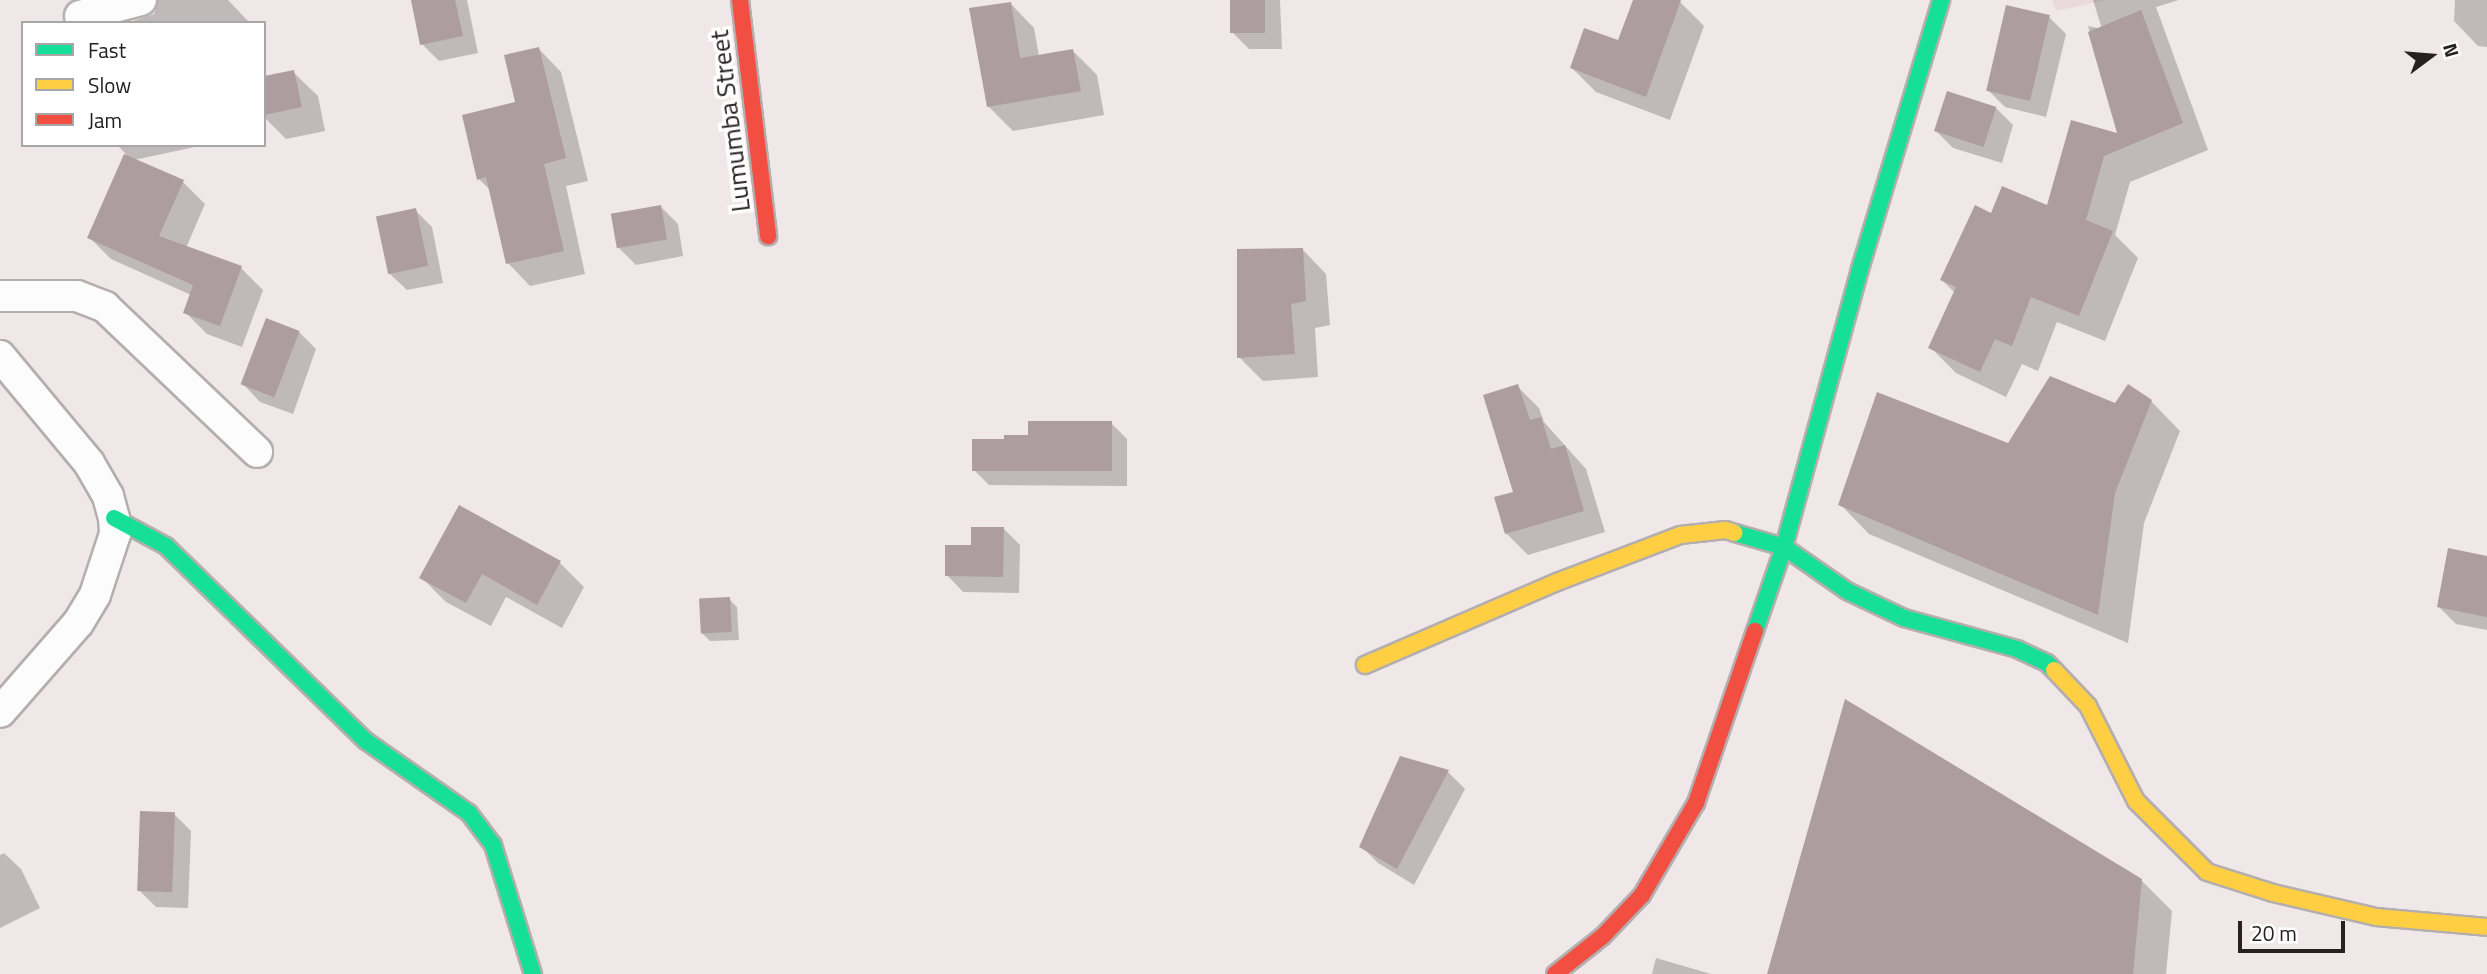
<!DOCTYPE html>
<html>
<head>
<meta charset="utf-8">
<style>
	body { margin:0 }
	#map { position:relative; width:2487px; height:974px; overflow:hidden; background:#f0e8e8; font-family:"Titillium Web",sans-serif }
	div>[style] { position:absolute }
	.built>* { inset:0; background:#ebdadb }
	.shadow>* { inset:0; background:#0003 }
	.building>* { inset:0; background:#ae9d9e; transform-origin:0 0 }
	.roads { filter:drop-shadow(2px 0 #b4aeae) drop-shadow(-2px 0 #b4aeae) drop-shadow(0 2px #b4aeae) drop-shadow(0 -2px #b4aeae) }
	.street>* { height:30px; margin:-15px; padding:0 15px; transform-origin:15px; border-radius:15px; background:#fdfcfc }
	.fast>* { height:16px; margin:-8px; padding:0 8px; transform-origin:8px; border-radius:8px; background:#16e098 }
	.slow>* { height:16px; margin:-8px; padding:0 8px; transform-origin:8px; border-radius:8px; background:#ffcf43 }
	.jam>* { height:16px; margin:-8px; padding:0 8px; transform-origin:8px; border-radius:8px; background:#f24e42 }
	span { translate:-50% -50%; white-space:nowrap; text-align:center; line-height:1.15; -webkit-text-stroke:7px #fff; paint-order:stroke }
	.street-label { font-size:26px; color:#262021 }
	.legend { position:absolute; left:21px; top:21px; width:245px; height:126px; box-sizing:border-box; background:#fff; border:2px solid #a8a6a6; margin:0; padding:9px 12px; list-style:none; font-size:21px; color:#262021 }
	.legend li { display:flex; align-items:center; gap:14px; height:35px }
	.legend b { width:35px; border:2px solid #a8a6a6 }
	.north { position:absolute; left:2396px; top:21px; width:70px; height:70px; -webkit-text-stroke:5px #fff; paint-order:stroke; rotate:74deg; font-size:19px; font-weight:700; line-height:28px; text-align:center; color:#262021 }
	.north::after { content:''; display:block; margin:auto; width:24px; height:32px; background:#262021; clip-path:polygon(50% 0,100% 100%,50% 72%,0 100%) }
	.scale { position:absolute; left:2238px; top:921px; width:107px; height:32px; box-sizing:border-box; border:4px solid #262021; border-top:0; padding-left:9px; font-size:21px; line-height:24px; white-space:nowrap; color:#262021; -webkit-text-stroke:5px #fff; paint-order:stroke }
</style>
</head>
<body>
<div id="map">
	<div class="built">
		<div style="clip-path:polygon(2052px 0,2107px 0,2056px 11px)"></div>
	</div>
	<div class="shadow">
		<div style="clip-path:polygon(132px 0,228px 0,250px 23px,127px 23px,154px 14px,156px 9px,144px 12px)"></div>
		<div style="clip-path:polygon(413px 0,467px 0,478px 53px,439px 61px,422px 44px)"></div>
		<div style="clip-path:polygon(1232px 0,1280px 0,1282px 49px,1249px 49px,1232px 32px)"></div>
		<div style="clip-path:polygon(1635px 0,1680px 2px,1704px 26px,1670px 120px,1596px 92px,1572px 68px,1619px 43px)"></div>
		<div style="clip-path:polygon(2093px 0,2179px 0,2156px 7px,2208px 150px,2130px 182px,2115px 235px,2138px 258px,2105px 341px,2057px 322px,2038px 371px,2022px 364px,2006px 397px,1956px 373px,1930px 347px,1955px 293px,1942px 280px,1992px 216px,2049px 207px,2119px 135px,2088px 26px,2102px 29px)"></div>
		<div style="clip-path:polygon(2455px 0,2487px 0,2487px 47px,2478px 46px,2454px 21px)"></div>
		<div style="clip-path:polygon(1010px 3px,1034px 28px,1039px 56px,1073px 51px,1097px 75px,1104px 115px,1013px 131px,988px 106px)"></div>
		<div style="clip-path:polygon(2049px 17px,2066px 34px,2046px 117px,2005px 107px,1988px 90px)"></div>
		<div style="clip-path:polygon(539px 49px,561px 72px,588px 181px,566px 186px,585px 274px,530px 286px,508px 263px,491px 191px,479px 179px,517px 103px)"></div>
		<div style="clip-path:polygon(293px 72px,318px 96px,325px 131px,286px 139px,264px 117px,264px 78px)"></div>
		<div style="clip-path:polygon(1948px 93px,1997px 109px,2013px 125px,2002px 163px,1953px 148px,1936px 131px)"></div>
		<div style="clip-path:polygon(117px 145px,204px 145px,134px 160px,183px 182px,205px 204px,186px 248px,241px 268px,263px 290px,242px 347px,207px 334px,185px 312px,191px 295px,111px 259px,89px 237px,126px 154px)"></div>
		<div style="clip-path:polygon(661px 207px,678px 224px,683px 256px,636px 265px,619px 248px)"></div>
		<div style="clip-path:polygon(415px 210px,432px 227px,443px 283px,407px 290px,390px 274px)"></div>
		<div style="clip-path:polygon(1302px 249px,1326px 274px,1330px 325px,1315px 328px,1318px 377px,1263px 381px,1239px 357px)"></div>
		<div style="clip-path:polygon(299px 332px,316px 349px,293px 414px,260px 402px,244px 385px)"></div>
		<div style="clip-path:polygon(1517px 386px,1539px 408px,1544px 422px,1586px 469px,1605px 532px,1528px 555px,1506px 533px,1515px 493px)"></div>
		<div style="clip-path:polygon(2151px 401px,2180px 431px,2144px 523px,2128px 643px,1869px 534px,1840px 504px,2116px 405px)"></div>
		<div style="clip-path:polygon(1111px 423px,1127px 439px,1127px 486px,989px 485px,974px 470px,1006px 441px)"></div>
		<div style="clip-path:polygon(1003px 528px,1020px 545px,1019px 593px,963px 592px,947px 575px,973px 546px)"></div>
		<div style="clip-path:polygon(2487px 557px,2487px 630px,2456px 624px,2439px 607px)"></div>
		<div style="clip-path:polygon(560px 563px,584px 587px,562px 628px,506px 597px,491px 626px,446px 602px,421px 577px)"></div>
		<div style="clip-path:polygon(729px 599px,737px 607px,739px 640px,710px 641px,702px 633px)"></div>
		<div style="clip-path:polygon(1401px 758px,1448px 772px,1465px 789px,1414px 885px,1378px 863px,1362px 847px)"></div>
		<div style="clip-path:polygon(174px 814px,191px 831px,188px 908px,156px 907px,139px 890px)"></div>
		<div style="clip-path:polygon(4px 853px,21px 869px,40px 908px,0 928px,0 855px)"></div>
		<div style="clip-path:polygon(2141px 880px,2172px 911px,2166px 974px,1769px 974px)"></div>
		<div style="clip-path:polygon(1656px 958px,1711px 974px,1652px 974px)"></div>
	</div>
	<div class="building">
		<div style="clip-path:polygon(411px 0,455px 0,463px 36px,420px 45px)"></div>
		<div style="left:1230px;top:0;width:35px;height:33px"></div>
		<div style="clip-path:polygon(1633px 0,1681px 0,1646px 97px,1570px 68px,1584px 28px,1618px 40px)"></div>
		<div style="clip-path:polygon(1011px 2px,1020px 58px,1073px 49px,1081px 91px,987px 107px,969px 8px)"></div>
		<div style="left:2006px;top:5px;width:45px;height:88px;rotate:13deg"></div>
		<div style="clip-path:polygon(2141px 10px,2183px 123px,2104px 156px,2086px 220px,2113px 231px,2079px 316px,2031px 297px,2012px 346px,1995px 339px,1980px 372px,1928px 348px,1956px 287px,1940px 280px,1975px 205px,1991px 213px,2002px 186px,2047px 205px,2071px 120px,2117px 133px,2088px 32px)"></div>
		<div style="clip-path:polygon(539px 47px,566px 158px,544px 164px,564px 251px,506px 264px,486px 177px,477px 180px,462px 115px,515px 102px,504px 55px)"></div>
		<div style="clip-path:polygon(294px 70px,302px 107px,264px 115px,264px 76px)"></div>
		<div style="left:1947px;top:91px;width:52px;height:42px;rotate:18deg"></div>
		<div style="clip-path:polygon(124px 154px,184px 180px,159px 236px,242px 266px,220px 326px,183px 313px,193px 285px,87px 238px)"></div>
		<div style="left:661px;top:205px;width:35px;height:51px;rotate:80deg"></div>
		<div style="left:416px;top:208px;width:59px;height:41px;rotate:78deg"></div>
		<div style="clip-path:polygon(1303px 248px,1306px 301px,1291px 304px,1295px 354px,1237px 358px,1237px 249px)"></div>
		<div style="left:266px;top:318px;width:36px;height:71px;rotate:21deg"></div>
		<div style="clip-path:polygon(2050px 376px,2115px 403px,2128px 384px,2152px 400px,2115px 493px,2098px 615px,1838px 505px,1877px 392px,2008px 443px)"></div>
		<div style="clip-path:polygon(1518px 384px,1530px 420px,1541px 417px,1551px 449px,1565px 445px,1584px 511px,1505px 534px,1494px 497px,1513px 492px,1483px 395px)"></div>
		<div style="clip-path:polygon(1028px 421px,1112px 421px,1112px 471px,972px 471px,972px 439px,1004px 439px,1004px 435px,1028px 435px)"></div>
		<div style="clip-path:polygon(459px 505px,561px 561px,537px 605px,482px 574px,466px 603px,419px 578px)"></div>
		<div style="clip-path:polygon(971px 527px,1004px 527px,1003px 577px,945px 576px,945px 545px,971px 545px)"></div>
		<div style="clip-path:polygon(2448px 548px,2487px 556px,2487px 617px,2437px 607px)"></div>
		<div style="left:730px;top:597px;width:35px;height:31px;rotate:87deg"></div>
		<div style="clip-path:polygon(1845px 699px,2142px 879px,2133px 974px,1767px 974px)"></div>
		<div style="clip-path:polygon(1400px 756px,1449px 770px,1397px 869px,1359px 847px)"></div>
		<div style="left:140px;top:811px;width:35px;height:80px;rotate:2deg"></div>
	</div>
	<div class="roads">
		<div class="street">
			<div style="left:80px;top:16px;width:63px;rotate:-14.7deg"></div>
			<div style="left:0;top:296px;width:77px"></div>
			<div style="left:77px;top:296px;width:30px;rotate:21deg"></div>
			<div style="left:105px;top:307px;width:210px;rotate:43.6deg"></div>
			<div style="left:0;top:356px;width:139px;rotate:50.2deg"></div>
			<div style="left:89px;top:463px;width:38px;rotate:60deg"></div>
			<div style="left:108px;top:496px;width:23px;rotate:75deg"></div>
			<div style="left:114px;top:518px;width:16px;rotate:86deg"></div>
			<div style="left:115px;top:534px;width:64px;rotate:108.2deg"></div>
			<div style="left:95px;top:595px;width:33px;rotate:121deg"></div>
			<div style="left:78px;top:623px;width:118px;rotate:131.2deg"></div>
		</div>
		<div class="fast">
			<div style="left:114px;top:518px;width:59px;rotate:28.3deg"></div>
			<div style="left:166px;top:546px;width:279px;rotate:44.3deg"></div>
			<div style="left:366px;top:741px;width:126px;rotate:35deg"></div>
			<div style="left:469px;top:813px;width:40px;rotate:53deg"></div>
			<div style="left:493px;top:845px;width:135px;rotate:72.8deg"></div>
			<div style="left:1735px;top:533px;width:51px;rotate:15.9deg"></div>
			<div style="left:1784px;top:547px;width:77px;rotate:34.9deg"></div>
			<div style="left:1847px;top:591px;width:63px;rotate:25.3deg"></div>
			<div style="left:1904px;top:618px;width:117px;rotate:15.3deg"></div>
			<div style="left:2017px;top:649px;width:33px;rotate:25deg"></div>
			<div style="left:2047px;top:663px;width:10px;rotate:45deg"></div>
			<div style="left:1755px;top:631px;width:89px;rotate:-71deg"></div>
			<div style="left:1784px;top:547px;width:288px;rotate:-74.7deg"></div>
			<div style="left:1860px;top:269px;width:281px;rotate:-73.2deg"></div>
		</div>
		<div class="slow">
			<div style="left:1365px;top:665px;width:209px;rotate:-23.4deg"></div>
			<div style="left:1557px;top:582px;width:132px;rotate:-20.9deg"></div>
			<div style="left:1680px;top:535px;width:46px;rotate:-6.2deg"></div>
			<div style="left:1726px;top:530px;width:9px;rotate:18deg"></div>
			<div style="left:2054px;top:670px;width:50px;rotate:46.6deg"></div>
			<div style="left:2088px;top:706px;width:106px;rotate:63.2deg"></div>
			<div style="left:2136px;top:801px;width:100px;rotate:45deg"></div>
			<div style="left:2207px;top:872px;width:69px;rotate:17.7deg"></div>
			<div style="left:2273px;top:893px;width:106px;rotate:13.1deg"></div>
			<div style="left:2376px;top:917px;width:111px;rotate:5.1deg"></div>
		</div>
		<div class="jam">
			<div style="left:740px;top:0;width:238px;rotate:83.2deg"></div>
			<div style="left:1555px;top:974px;width:61px;rotate:-38.4deg"></div>
			<div style="left:1603px;top:936px;width:57px;rotate:-46.4deg"></div>
			<div style="left:1642px;top:895px;width:107px;rotate:-59.6deg"></div>
			<div style="left:1696px;top:803px;width:182px;rotate:-71.1deg"></div>
		</div>
	</div>
	<div class="street-label">
		<span style="left:730px;top:121px;rotate:-97deg">Lumumba Street</span>
	</div>
	<ul class="legend">
	<li><b style="height:9px;background:#16e098"></b>Fast</li>
	<li><b style="height:9px;background:#ffcf43"></b>Slow</li>
	<li><b style="height:9px;background:#f24e42"></b>Jam</li>
	</ul>
	<div class="north">N</div>
	<div class="scale">20 m</div>
</div>
</body>
</html>
